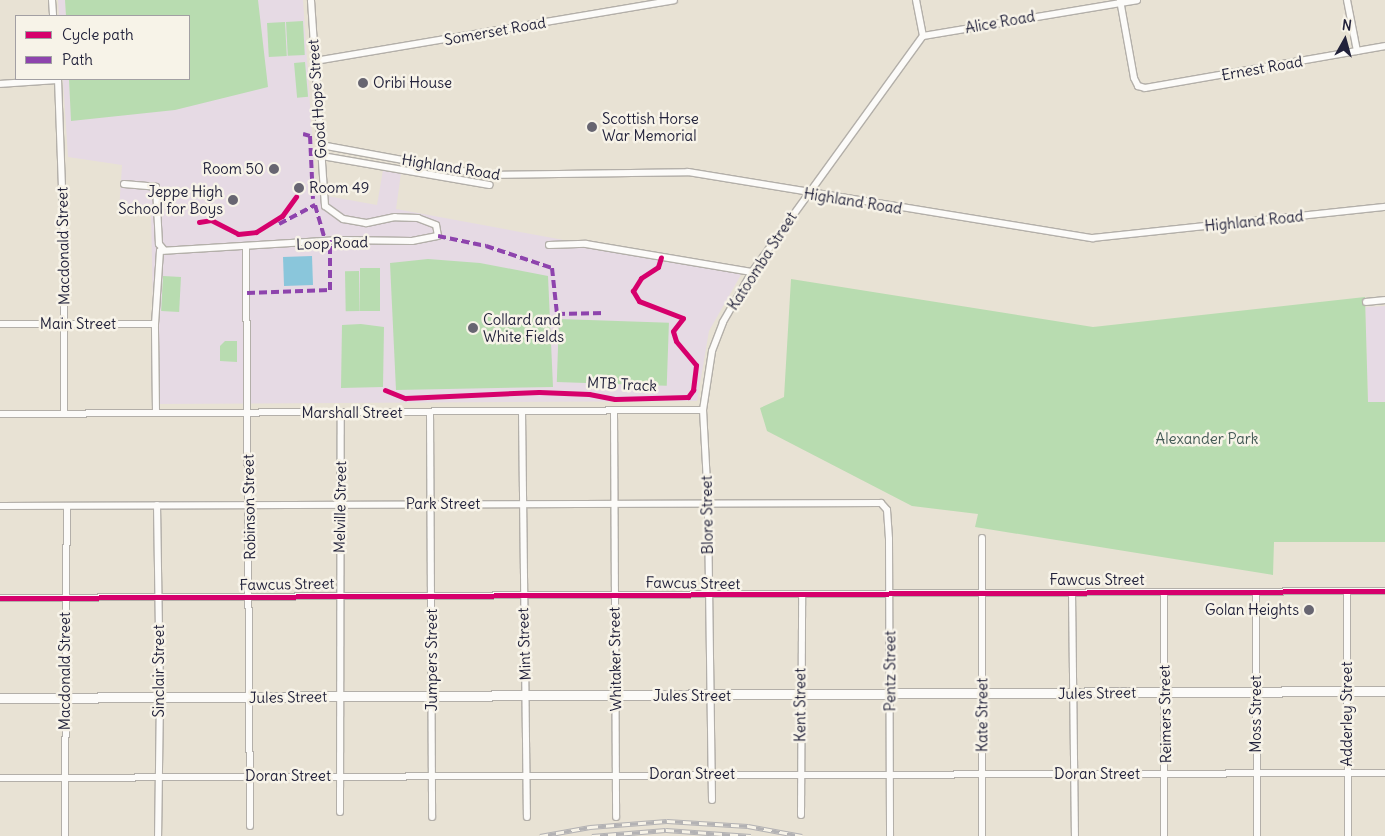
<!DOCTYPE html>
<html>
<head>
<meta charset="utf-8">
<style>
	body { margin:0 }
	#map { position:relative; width:1385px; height:836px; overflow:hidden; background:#e8e2d4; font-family:Delius,sans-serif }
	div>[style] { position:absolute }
	.built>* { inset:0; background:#e6dae4 }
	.green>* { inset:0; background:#b8dcb0; transform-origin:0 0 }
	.water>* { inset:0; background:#8ac6db; transform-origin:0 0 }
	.roads { filter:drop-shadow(1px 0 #b3afa9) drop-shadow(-1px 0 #b3afa9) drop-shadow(0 1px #b3afa9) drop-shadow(0 -1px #b3afa9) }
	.street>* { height:6px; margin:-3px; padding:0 3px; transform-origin:3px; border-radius:3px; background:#fcfbf9 }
	.secondary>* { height:9px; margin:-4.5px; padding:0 4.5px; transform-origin:4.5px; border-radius:4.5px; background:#fcfbf9 }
	.rail>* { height:4.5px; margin-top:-2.25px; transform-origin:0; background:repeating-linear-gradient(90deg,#f7f3e8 0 8px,#b3b2b4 0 16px); box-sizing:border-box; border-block:1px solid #b3b2b4 }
	.quiet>* { height:4px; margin-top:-2px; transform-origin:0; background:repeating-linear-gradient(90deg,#8e44ad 0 8px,transparent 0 12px) }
	.cycleway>* { height:5px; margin:-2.5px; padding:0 2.5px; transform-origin:2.5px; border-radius:2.5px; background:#d6006c }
	.dots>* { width:14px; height:14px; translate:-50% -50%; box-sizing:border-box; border:2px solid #f7f3e8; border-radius:50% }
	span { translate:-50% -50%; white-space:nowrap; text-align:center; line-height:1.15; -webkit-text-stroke:5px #f7f3e8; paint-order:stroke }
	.street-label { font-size:15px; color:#22223b }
	.poi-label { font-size:15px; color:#22223b }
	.left { translate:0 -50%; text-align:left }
	.right { translate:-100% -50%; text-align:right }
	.park-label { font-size:15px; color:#435955 }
	.legend { position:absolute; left:15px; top:15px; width:175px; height:65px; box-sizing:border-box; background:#f7f3e8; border:1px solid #a29fa3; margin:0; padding:6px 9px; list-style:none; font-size:15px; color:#22223b }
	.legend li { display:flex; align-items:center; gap:10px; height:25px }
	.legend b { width:25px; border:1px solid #a29fa3 }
	.north { position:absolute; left:1320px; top:15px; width:50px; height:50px; -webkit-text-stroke:4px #f7f3e8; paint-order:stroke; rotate:7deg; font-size:14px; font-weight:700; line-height:20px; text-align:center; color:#22223b }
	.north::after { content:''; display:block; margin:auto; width:18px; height:22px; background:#22223b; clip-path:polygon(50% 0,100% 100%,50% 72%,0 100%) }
</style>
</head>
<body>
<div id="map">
	<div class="built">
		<div style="clip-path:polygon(58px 0,303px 0,316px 194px,377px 205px,383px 170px,401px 173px,396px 209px,742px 273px,709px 331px,697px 401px,155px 404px,151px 211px,119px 211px,122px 165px,68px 157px,63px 79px,189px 79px,189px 16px,59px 16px)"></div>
		<div style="clip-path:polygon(1385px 306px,1385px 402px,1368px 402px,1365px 307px)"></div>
	</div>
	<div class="green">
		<div style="clip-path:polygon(65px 0,258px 0,268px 87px,175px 110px,71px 121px,69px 79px,189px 79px,189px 16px,66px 16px)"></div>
		<div style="left:303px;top:21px;width:34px;height:17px;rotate:87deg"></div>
		<div style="left:285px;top:22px;width:34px;height:18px;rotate:87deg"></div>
		<div style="left:305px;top:62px;width:35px;height:11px;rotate:85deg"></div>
		<div style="clip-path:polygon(428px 259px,480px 263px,548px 276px,553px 387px,396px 390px,390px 263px)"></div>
		<div style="left:380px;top:268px;width:43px;height:20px;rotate:90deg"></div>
		<div style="left:359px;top:271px;width:40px;height:14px;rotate:89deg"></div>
		<div style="left:163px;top:276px;width:18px;height:35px;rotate:3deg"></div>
		<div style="clip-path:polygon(791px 279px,1093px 327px,1365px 297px,1368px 402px,1385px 402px,1385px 542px,1274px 542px,1273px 575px,975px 527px,978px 514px,912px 506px,767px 431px,760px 408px,784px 397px)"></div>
		<div style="left:559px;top:319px;width:110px;height:63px;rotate:2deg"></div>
		<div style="clip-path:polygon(361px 324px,384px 327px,383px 387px,341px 388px,342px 325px)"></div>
		<div style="clip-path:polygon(225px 341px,237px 341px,237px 362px,220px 361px,220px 346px)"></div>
	</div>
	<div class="water">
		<div style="left:312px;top:256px;width:29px;height:29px;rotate:88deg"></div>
	</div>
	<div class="roads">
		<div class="street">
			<div style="left:52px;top:0;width:16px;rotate:86deg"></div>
			<div style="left:1120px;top:0;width:79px;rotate:79.8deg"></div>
			<div style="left:1134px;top:78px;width:9px;rotate:63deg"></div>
			<div style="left:1138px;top:86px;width:7px;rotate:16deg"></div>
			<div style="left:1145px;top:88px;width:244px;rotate:-9.9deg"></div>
			<div style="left:1347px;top:0;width:52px;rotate:78.9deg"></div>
			<div style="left:923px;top:36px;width:217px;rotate:-9.5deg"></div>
			<div style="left:315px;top:61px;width:364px;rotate:-9.6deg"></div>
			<div style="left:58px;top:79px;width:163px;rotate:87.9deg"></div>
			<div style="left:64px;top:242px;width:172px;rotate:90deg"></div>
			<div style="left:0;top:84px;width:58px;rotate:-3.9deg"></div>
			<div style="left:321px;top:145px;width:167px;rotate:10.4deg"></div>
			<div style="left:485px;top:175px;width:203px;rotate:-0.8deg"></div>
			<div style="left:688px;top:172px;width:410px;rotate:9.3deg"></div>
			<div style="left:1093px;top:238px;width:294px;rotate:-6.1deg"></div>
			<div style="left:322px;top:156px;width:170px;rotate:9.8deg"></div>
			<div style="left:124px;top:184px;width:32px;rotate:5deg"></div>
			<div style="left:156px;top:187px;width:57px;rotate:87deg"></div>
			<div style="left:159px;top:244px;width:8px;rotate:50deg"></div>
			<div style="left:549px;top:245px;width:37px;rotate:-2deg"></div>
			<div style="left:586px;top:244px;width:168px;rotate:9.6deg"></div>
			<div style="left:246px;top:247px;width:579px;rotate:89.6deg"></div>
			<div style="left:1366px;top:302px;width:19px;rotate:-6deg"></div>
			<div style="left:0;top:324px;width:155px"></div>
			<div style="left:156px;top:412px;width:88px;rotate:-90.7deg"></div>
			<div style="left:155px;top:324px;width:73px;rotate:-86.1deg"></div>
			<div style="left:160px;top:251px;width:180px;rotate:-3.5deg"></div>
			<div style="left:340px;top:240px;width:72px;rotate:0.8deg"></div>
			<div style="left:412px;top:241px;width:26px;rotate:-11deg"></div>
			<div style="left:438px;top:236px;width:11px;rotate:-100deg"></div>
			<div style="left:436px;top:225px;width:19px;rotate:-159deg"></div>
			<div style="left:418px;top:218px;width:23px;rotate:-178deg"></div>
			<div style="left:395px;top:217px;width:30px;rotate:168deg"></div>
			<div style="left:366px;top:223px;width:23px;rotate:-170deg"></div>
			<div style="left:343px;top:219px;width:22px;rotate:-144deg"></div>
			<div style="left:325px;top:206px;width:206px;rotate:-93.9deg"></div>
			<div style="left:430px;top:412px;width:405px;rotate:89.7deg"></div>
			<div style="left:522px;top:412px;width:405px;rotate:89.3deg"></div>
			<div style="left:614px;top:412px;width:405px;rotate:89.7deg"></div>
			<div style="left:0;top:414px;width:703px;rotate:-0.33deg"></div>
			<div style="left:157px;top:505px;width:192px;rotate:89.1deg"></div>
			<div style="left:160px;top:697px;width:139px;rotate:90.8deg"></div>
			<div style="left:0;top:506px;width:881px;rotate:-0.2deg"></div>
			<div style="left:881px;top:503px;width:9px;rotate:49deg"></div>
			<div style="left:887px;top:510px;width:29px;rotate:86deg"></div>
			<div style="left:889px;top:539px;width:297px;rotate:89.8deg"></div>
			<div style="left:982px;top:538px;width:298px;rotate:90deg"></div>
			<div style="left:1256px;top:592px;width:244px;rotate:89.8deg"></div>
			<div style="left:1347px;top:592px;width:244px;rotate:89.8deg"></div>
			<div style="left:1072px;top:593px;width:243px;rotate:89.3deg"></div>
			<div style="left:1164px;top:593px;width:243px;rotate:90deg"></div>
			<div style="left:0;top:598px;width:1385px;rotate:-0.29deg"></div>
			<div style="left:0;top:778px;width:1385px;rotate:-0.21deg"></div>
			<div style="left:712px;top:800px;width:298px;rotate:-90.8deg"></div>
			<div style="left:708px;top:502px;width:92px;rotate:-93.1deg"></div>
			<div style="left:703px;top:410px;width:60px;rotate:-81.3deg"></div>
			<div style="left:712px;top:351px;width:31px;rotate:-69deg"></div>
			<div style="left:723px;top:322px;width:58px;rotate:-59.9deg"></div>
			<div style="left:752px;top:272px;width:291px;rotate:-54.1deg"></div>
			<div style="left:923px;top:36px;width:37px;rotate:-101deg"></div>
			<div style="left:340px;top:812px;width:399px;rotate:-89.9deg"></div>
			<div style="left:801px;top:815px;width:219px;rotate:-89.7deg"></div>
			<div style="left:65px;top:836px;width:330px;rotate:-89.7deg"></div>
		</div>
		<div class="secondary">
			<div style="left:0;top:698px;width:1385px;rotate:-0.29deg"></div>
		</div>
	</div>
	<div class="rail">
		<div style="left:540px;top:836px;width:51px;rotate:-10.2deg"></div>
		<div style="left:590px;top:827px;width:77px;rotate:-4.5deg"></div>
		<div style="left:667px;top:821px;width:81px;rotate:3.5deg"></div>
		<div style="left:748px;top:826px;width:55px;rotate:10.5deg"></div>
		<div style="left:592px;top:836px;width:74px;rotate:-4.6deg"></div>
		<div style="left:666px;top:830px;width:85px;rotate:4deg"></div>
	</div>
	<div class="quiet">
		<div style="left:303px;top:134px;width:7px;rotate:16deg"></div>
		<div style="left:310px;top:136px;width:63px;rotate:87.3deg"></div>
		<div style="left:279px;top:224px;width:41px;rotate:-27.8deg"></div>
		<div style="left:315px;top:205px;width:36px;rotate:74deg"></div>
		<div style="left:438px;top:236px;width:49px;rotate:11.8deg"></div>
		<div style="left:486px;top:246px;width:70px;rotate:18.4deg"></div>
		<div style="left:552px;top:268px;width:46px;rotate:83.8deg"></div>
		<div style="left:557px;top:314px;width:48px;rotate:-1.2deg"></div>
		<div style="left:247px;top:293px;width:83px;rotate:-2.1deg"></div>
		<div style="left:330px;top:290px;width:50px;rotate:-90deg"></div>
	</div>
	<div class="cycleway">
		<div style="left:199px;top:222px;width:12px;rotate:-9deg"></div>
		<div style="left:211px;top:220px;width:30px;rotate:27deg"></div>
		<div style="left:238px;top:234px;width:18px;rotate:-6deg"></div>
		<div style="left:256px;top:232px;width:31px;rotate:-32deg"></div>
		<div style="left:282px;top:216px;width:24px;rotate:-54deg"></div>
		<div style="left:385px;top:390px;width:22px;rotate:22deg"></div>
		<div style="left:405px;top:398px;width:134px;rotate:-2.6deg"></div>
		<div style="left:539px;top:392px;width:50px;rotate:2.3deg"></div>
		<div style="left:589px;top:394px;width:26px;rotate:11deg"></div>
		<div style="left:615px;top:399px;width:73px;rotate:-1.6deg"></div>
		<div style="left:688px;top:397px;width:9px;rotate:-54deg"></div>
		<div style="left:693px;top:390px;width:25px;rotate:-83deg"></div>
		<div style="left:696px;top:365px;width:31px;rotate:-130deg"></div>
		<div style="left:676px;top:341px;width:10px;rotate:-107deg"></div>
		<div style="left:673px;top:331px;width:16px;rotate:-52deg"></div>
		<div style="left:683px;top:318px;width:47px;rotate:-158.9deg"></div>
		<div style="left:639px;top:301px;width:12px;rotate:-121deg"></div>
		<div style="left:633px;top:291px;width:15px;rotate:-58deg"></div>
		<div style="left:641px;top:278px;width:20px;rotate:-33deg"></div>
		<div style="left:658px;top:267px;width:10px;rotate:-73deg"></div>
		<div style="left:0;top:598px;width:1385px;rotate:-0.29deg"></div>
	</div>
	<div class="dots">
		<div style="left:363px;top:83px;background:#676571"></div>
		<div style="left:592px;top:127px;background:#676571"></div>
		<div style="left:274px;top:169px;background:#676571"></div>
		<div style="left:299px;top:188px;background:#676571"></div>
		<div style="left:233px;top:200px;background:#676571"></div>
		<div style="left:473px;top:328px;background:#676571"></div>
		<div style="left:1309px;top:610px;background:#676571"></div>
	</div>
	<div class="street-label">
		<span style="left:1000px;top:22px;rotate:-10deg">Alice Road</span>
		<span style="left:495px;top:31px;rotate:-10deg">Somerset Road</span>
		<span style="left:1262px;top:68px;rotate:-10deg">Ernest Road</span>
		<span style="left:317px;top:99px;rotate:-94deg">Good Hope Street</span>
		<span style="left:451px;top:167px;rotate:9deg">Highland Road</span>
		<span style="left:853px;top:201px;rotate:9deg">Highland Road</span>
		<span style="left:1254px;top:221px;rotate:-6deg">Highland Road</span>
		<span style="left:332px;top:243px;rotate:-2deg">Loop Road</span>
		<span style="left:63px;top:246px;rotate:-91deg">Macdonald Street</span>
		<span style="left:762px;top:261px;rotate:-57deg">Katoomba Street</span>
		<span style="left:78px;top:324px">Main Street</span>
		<span style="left:622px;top:384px;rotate:3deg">MTB Track</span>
		<span style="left:352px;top:413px">Marshall Street</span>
		<span style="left:443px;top:504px">Park Street</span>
		<span style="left:249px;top:507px;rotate:-91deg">Robinson Street</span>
		<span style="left:340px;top:507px;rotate:-89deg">Melville Street</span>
		<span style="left:707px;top:515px;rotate:-91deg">Blore Street</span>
		<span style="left:1097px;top:580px">Fawcus Street</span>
		<span style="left:693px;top:583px;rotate:1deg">Fawcus Street</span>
		<span style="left:287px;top:584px;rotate:-1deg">Fawcus Street</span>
		<span style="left:524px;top:644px;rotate:-92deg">Mint Street</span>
		<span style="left:615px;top:659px;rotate:-91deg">Whitaker Street</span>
		<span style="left:432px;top:660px;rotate:-90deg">Jumpers Street</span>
		<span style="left:65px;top:671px;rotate:-90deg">Macdonald Street</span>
		<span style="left:159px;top:671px;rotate:-90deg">Sinclair Street</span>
		<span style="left:890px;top:671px;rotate:-90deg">Pentz Street</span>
		<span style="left:1097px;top:693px;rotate:-1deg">Jules Street</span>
		<span style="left:692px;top:696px">Jules Street</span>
		<span style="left:288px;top:697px;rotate:-1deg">Jules Street</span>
		<span style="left:800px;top:705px;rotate:-90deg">Kent Street</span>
		<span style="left:1165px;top:714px;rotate:-91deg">Reimers Street</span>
		<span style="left:1256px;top:714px;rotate:-90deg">Moss Street</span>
		<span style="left:1347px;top:714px;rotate:-90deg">Adderley Street</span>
		<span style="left:982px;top:715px;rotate:-90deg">Kate Street</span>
		<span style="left:692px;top:774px">Doran Street</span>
		<span style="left:1097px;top:774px">Doran Street</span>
		<span style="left:288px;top:776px">Doran Street</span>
	</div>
	<div class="poi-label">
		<span class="left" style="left:373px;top:83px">Oribi House</span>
		<span class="left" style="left:602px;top:127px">Scottish Horse<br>War Memorial</span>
		<span class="right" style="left:264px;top:169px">Room 50</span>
		<span class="left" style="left:309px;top:188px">Room 49</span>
		<span class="right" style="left:223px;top:200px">Jeppe High<br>School for Boys</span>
		<span class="left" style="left:483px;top:328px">Collard and<br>White Fields</span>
		<span class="right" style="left:1299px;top:610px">Golan Heights</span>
	</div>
	<div class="park-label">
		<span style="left:1207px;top:439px">Alexander Park</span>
	</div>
	<ul class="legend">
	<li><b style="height:6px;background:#d6006c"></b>Cycle path</li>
	<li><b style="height:6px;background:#8e44ad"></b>Path</li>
	</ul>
	<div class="north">N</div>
</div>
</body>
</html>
